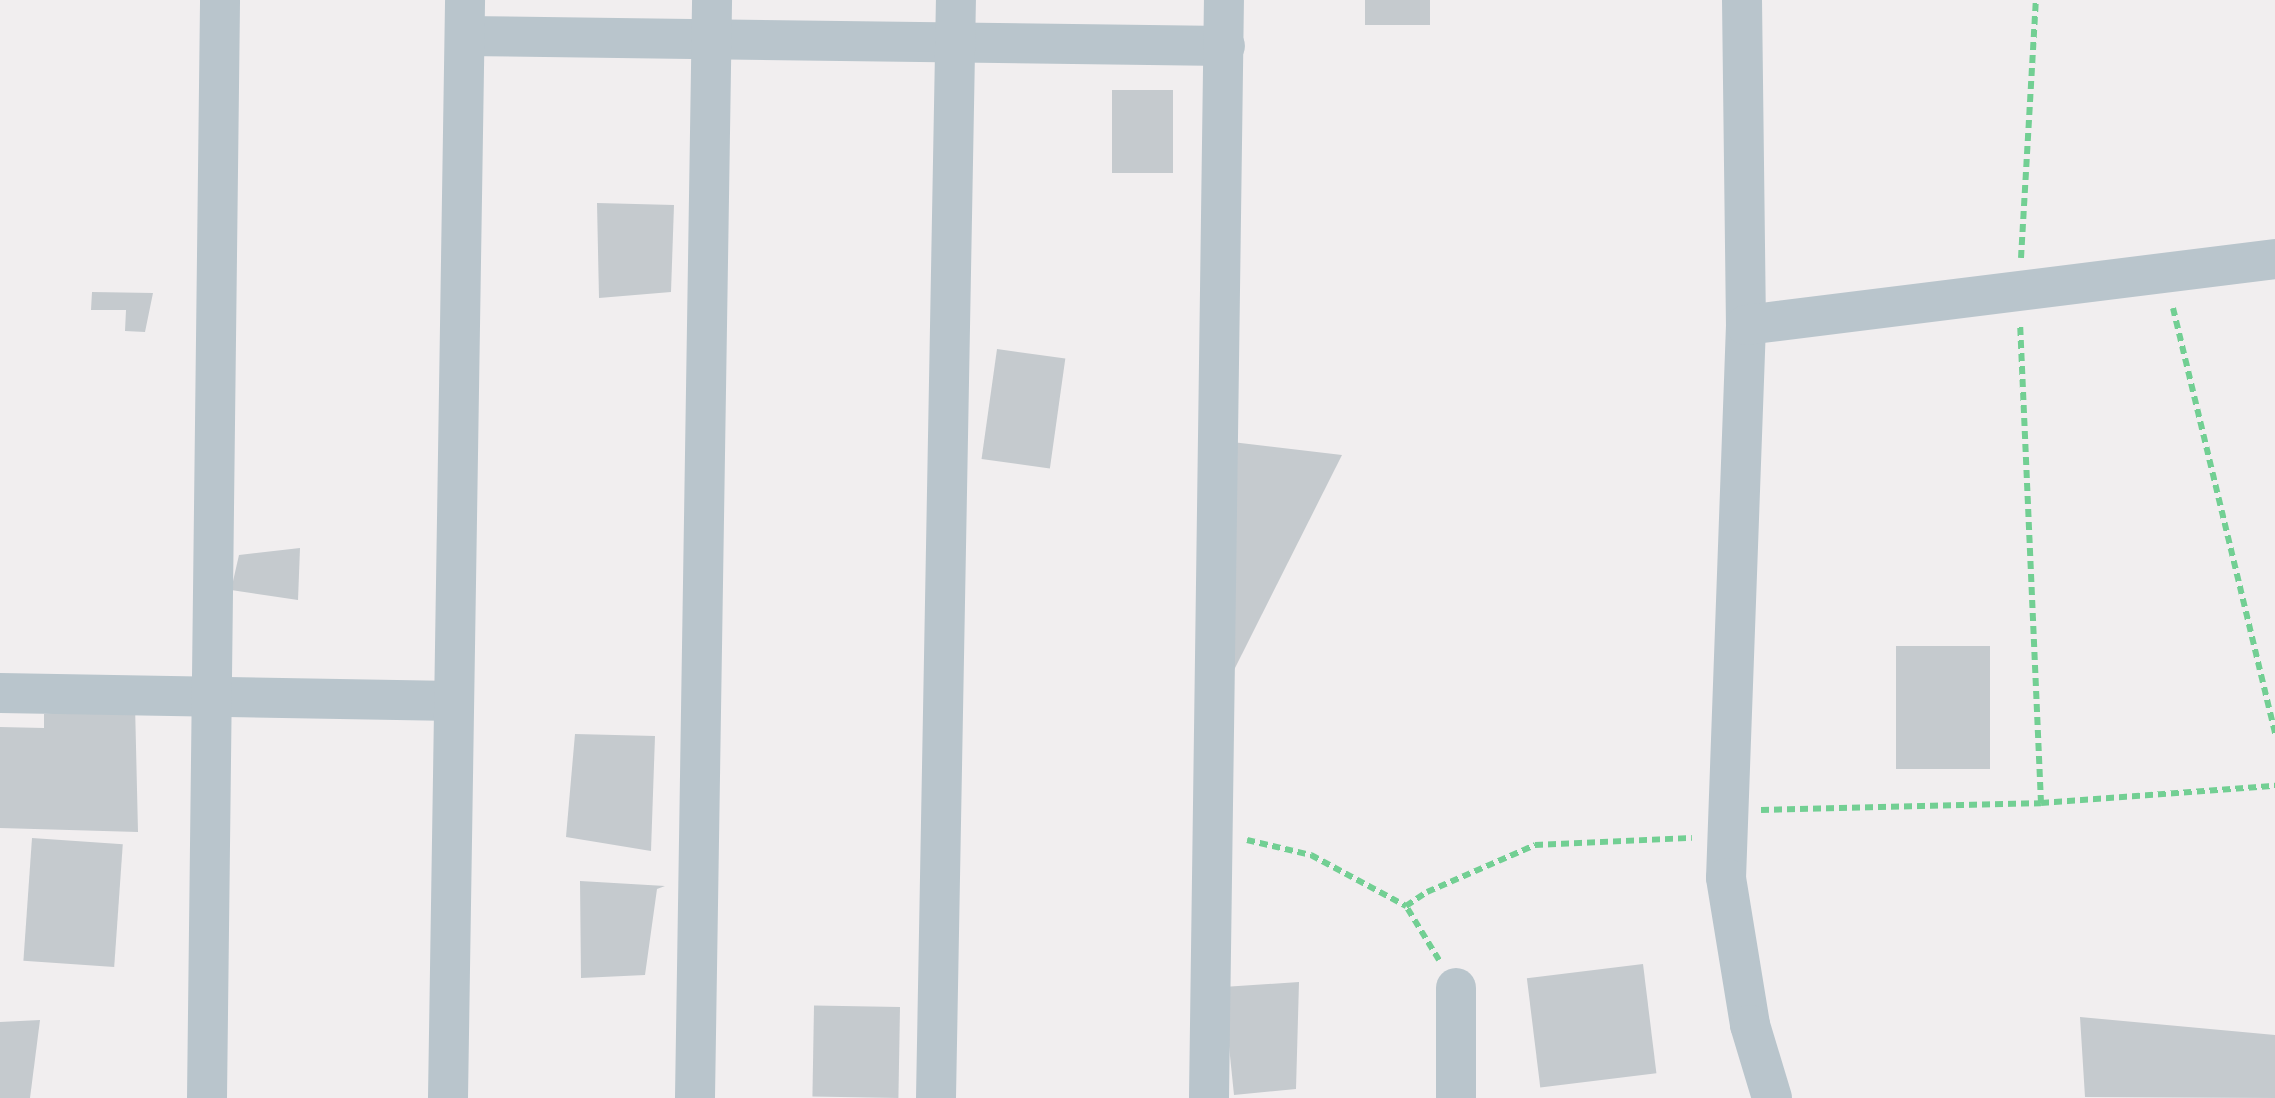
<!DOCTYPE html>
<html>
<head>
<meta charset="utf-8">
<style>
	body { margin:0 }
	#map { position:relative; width:2275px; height:1098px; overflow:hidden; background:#f1eeef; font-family:"Varela Round",sans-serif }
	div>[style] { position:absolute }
	.building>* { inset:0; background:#c5cace; transform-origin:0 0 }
	.path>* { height:6px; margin-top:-3px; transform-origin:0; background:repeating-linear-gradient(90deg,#72cf93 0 8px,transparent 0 13px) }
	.minor>* { height:40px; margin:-20px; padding:0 20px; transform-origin:20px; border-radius:20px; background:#b9c5cc }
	span { translate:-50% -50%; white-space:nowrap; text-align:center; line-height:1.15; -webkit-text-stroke:8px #fff; paint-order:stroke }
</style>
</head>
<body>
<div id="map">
	<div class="building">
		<div style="left:1365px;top:0;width:65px;height:25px"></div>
		<div style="left:1112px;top:90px;width:61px;height:83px"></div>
		<div style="clip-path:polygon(597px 203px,674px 205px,671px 292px,599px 298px)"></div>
		<div style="clip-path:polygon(92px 292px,153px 293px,145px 332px,125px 331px,126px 310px,91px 310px)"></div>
		<div style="left:997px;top:349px;width:69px;height:111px;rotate:8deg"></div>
		<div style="clip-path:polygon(1232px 442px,1342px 455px,1232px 674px)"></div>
		<div style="clip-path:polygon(300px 548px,298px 600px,231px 590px,239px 555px)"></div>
		<div style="left:1990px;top:646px;width:123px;height:94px;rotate:90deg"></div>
		<div style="clip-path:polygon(135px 704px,138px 832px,0 828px,0 727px,44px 728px,44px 714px)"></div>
		<div style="clip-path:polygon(575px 734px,655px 736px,651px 851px,566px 837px)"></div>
		<div style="left:32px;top:838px;width:91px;height:123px;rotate:4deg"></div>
		<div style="clip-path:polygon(580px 881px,665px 886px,657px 889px,645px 975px,581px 978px)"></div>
		<div style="left:1643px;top:964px;width:110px;height:117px;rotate:83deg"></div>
		<div style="clip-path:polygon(1299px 982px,1296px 1089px,1234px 1095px,1223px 987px)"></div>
		<div style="left:900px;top:1007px;width:91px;height:86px;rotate:91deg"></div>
		<div style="clip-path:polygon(2080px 1017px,2275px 1035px,2275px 1098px,2085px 1097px)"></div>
		<div style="clip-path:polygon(40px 1020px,30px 1098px,0 1098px,0 1022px)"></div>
	</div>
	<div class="path">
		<div style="left:2021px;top:258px;width:258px;rotate:-86.7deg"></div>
		<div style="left:2173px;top:308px;width:438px;rotate:76.5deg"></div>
		<div style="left:2041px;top:803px;width:235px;rotate:-4.2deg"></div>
		<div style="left:1761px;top:810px;width:280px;rotate:-1.4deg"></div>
		<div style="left:2041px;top:803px;width:477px;rotate:-92.5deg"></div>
		<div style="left:1247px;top:840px;width:66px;rotate:13.2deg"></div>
		<div style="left:1311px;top:855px;width:108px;rotate:28.2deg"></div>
		<div style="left:1439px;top:960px;width:63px;rotate:-121.4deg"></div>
		<div style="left:1406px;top:906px;width:25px;rotate:-34deg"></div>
		<div style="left:1427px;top:892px;width:118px;rotate:-23.5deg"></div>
		<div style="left:1535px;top:845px;width:157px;rotate:-2.6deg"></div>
	</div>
	<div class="minor">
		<div style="left:1742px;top:0;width:325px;rotate:89.3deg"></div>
		<div style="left:1746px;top:325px;width:553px;rotate:92.07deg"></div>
		<div style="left:1726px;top:878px;width:149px;rotate:80.7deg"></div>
		<div style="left:1750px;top:1025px;width:76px;rotate:73.2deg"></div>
		<div style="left:465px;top:36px;width:760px;rotate:0.75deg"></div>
		<div style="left:1746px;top:325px;width:533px;rotate:-7.11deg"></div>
		<div style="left:0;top:693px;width:454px;rotate:1deg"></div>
		<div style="left:1456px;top:988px;width:110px;rotate:90deg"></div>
		<div style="left:207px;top:1098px;width:1098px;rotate:-89.32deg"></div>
		<div style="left:448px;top:1098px;width:1098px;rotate:-89.11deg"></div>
		<div style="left:695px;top:1098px;width:1098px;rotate:-89.11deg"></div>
		<div style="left:936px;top:1098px;width:1098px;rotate:-88.96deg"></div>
		<div style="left:1209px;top:1098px;width:1098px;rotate:-89.22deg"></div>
	</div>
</div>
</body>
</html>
